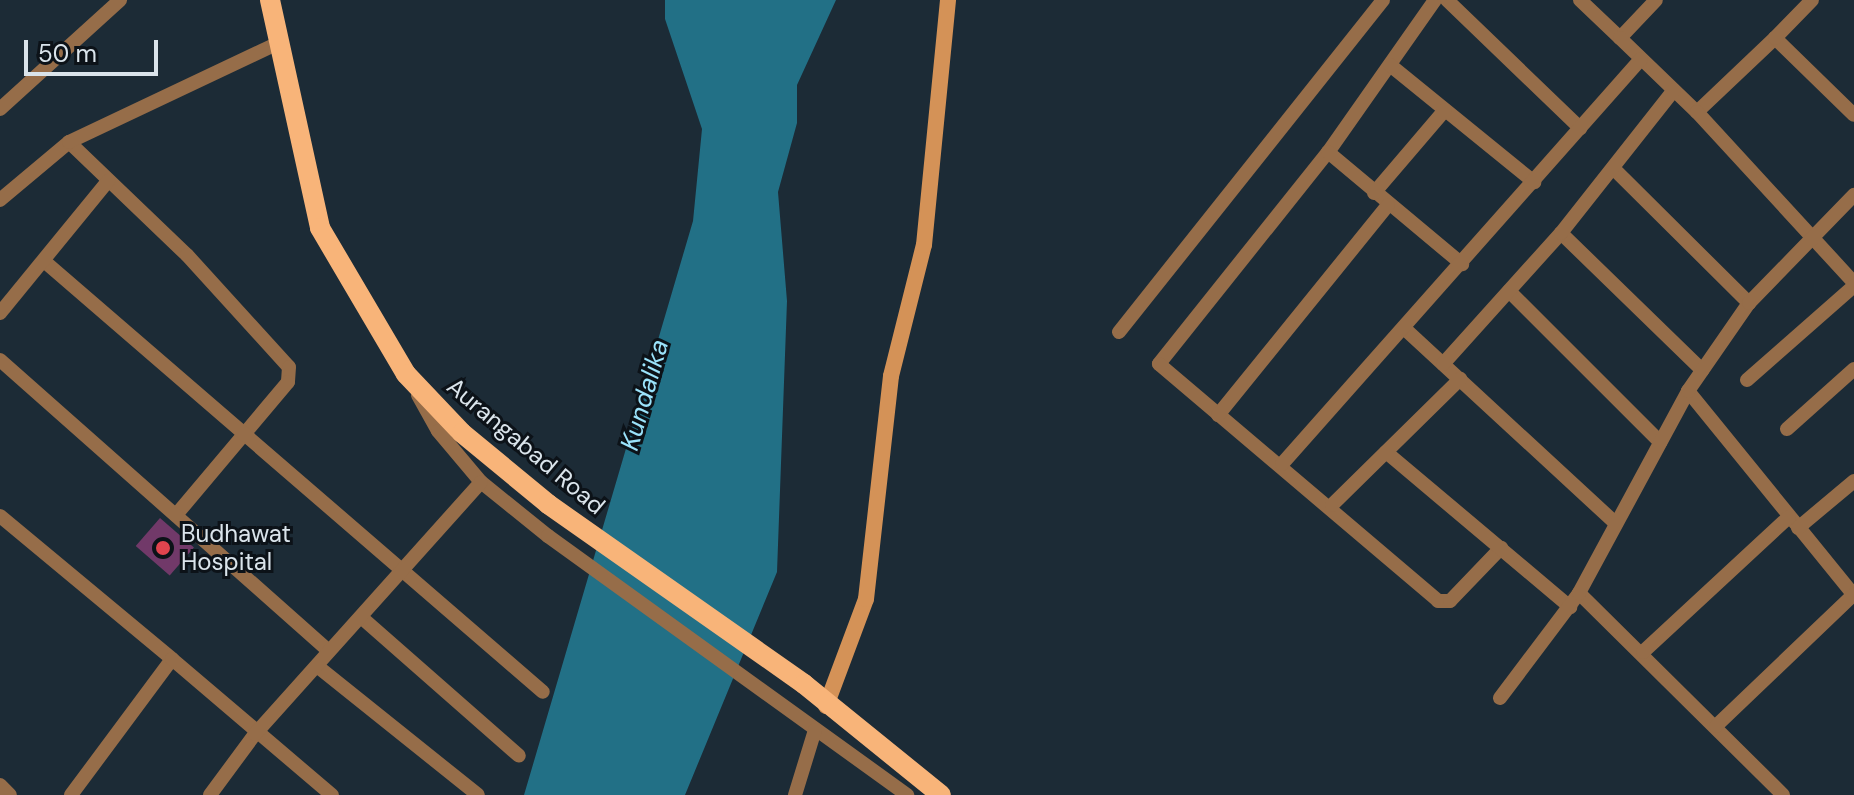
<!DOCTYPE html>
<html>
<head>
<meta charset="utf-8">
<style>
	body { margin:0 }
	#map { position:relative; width:1854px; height:795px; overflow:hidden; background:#1c2b36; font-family:"DM Sans",sans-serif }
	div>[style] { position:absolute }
	.water>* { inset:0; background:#227086 }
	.building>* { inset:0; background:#713969; transform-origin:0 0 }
	.street>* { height:14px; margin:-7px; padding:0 7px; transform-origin:7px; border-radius:7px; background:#966d49 }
	.secondary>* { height:16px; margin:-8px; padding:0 8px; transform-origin:8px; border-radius:8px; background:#d49257 }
	.primary>* { height:20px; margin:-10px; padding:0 10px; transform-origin:10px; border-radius:10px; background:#f8b479 }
	.dots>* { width:22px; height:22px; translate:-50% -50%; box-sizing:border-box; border:4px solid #0c1218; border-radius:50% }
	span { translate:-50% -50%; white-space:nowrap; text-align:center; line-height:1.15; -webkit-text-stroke:6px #0c1218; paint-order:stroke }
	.street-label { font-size:24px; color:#dae4eb }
	.poi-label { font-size:24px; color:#dae4eb }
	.left { translate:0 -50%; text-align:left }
	.water-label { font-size:26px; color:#9be3fb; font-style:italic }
	.scale { position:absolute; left:24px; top:40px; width:134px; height:36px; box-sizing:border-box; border:4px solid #dae4eb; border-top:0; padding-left:10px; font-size:24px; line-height:28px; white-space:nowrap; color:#dae4eb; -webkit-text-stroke:6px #0c1218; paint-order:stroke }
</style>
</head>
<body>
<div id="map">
	<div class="water">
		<div style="clip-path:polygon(665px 0,836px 0,797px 85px,797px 123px,778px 192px,787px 301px,777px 572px,685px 795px,524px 795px,693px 221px,702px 129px,665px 19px)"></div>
	</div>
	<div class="building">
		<div style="left:160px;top:518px;width:45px;height:37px;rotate:41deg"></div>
	</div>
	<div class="street">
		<div style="left:1435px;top:0;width:186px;rotate:125.1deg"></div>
		<div style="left:1328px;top:152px;width:271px;rotate:128.6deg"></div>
		<div style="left:1159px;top:364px;width:366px;rotate:40.3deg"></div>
		<div style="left:1438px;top:601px;width:12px"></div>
		<div style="left:1450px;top:601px;width:74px;rotate:-46.1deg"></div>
		<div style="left:1447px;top:0;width:185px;rotate:43.9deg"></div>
		<div style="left:1580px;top:0;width:55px;rotate:43.5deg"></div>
		<div style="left:1620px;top:38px;width:52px;rotate:-46.5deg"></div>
		<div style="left:1620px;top:38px;width:107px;rotate:43.9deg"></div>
		<div style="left:1697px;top:112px;width:108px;rotate:-43.5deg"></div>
		<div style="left:1775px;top:38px;width:110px;rotate:44.3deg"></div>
		<div style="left:1775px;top:38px;width:53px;rotate:-45.8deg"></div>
		<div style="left:1390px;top:65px;width:186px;rotate:39.1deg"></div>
		<div style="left:0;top:109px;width:162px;rotate:-42.2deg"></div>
		<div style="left:1697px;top:112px;width:232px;rotate:47.4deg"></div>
		<div style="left:69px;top:142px;width:163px;rotate:43.8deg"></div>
		<div style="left:187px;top:255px;width:151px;rotate:47.7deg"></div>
		<div style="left:289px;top:367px;width:15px;rotate:94deg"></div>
		<div style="left:288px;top:382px;width:174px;rotate:130.1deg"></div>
		<div style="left:1328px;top:152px;width:175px;rotate:39.9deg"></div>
		<div style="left:1613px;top:168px;width:192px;rotate:44.8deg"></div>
		<div style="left:1374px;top:193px;width:109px;rotate:-49.5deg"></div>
		<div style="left:0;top:200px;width:90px;rotate:-40deg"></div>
		<div style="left:69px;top:142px;width:231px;rotate:-25.3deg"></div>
		<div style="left:1561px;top:233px;width:197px;rotate:44.2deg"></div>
		<div style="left:44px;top:261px;width:659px;rotate:40.82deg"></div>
		<div style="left:1509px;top:291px;width:214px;rotate:45deg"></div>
		<div style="left:0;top:313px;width:171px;rotate:-50.7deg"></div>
		<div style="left:1405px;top:329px;width:287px;rotate:42.7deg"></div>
		<div style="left:1119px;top:332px;width:424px;rotate:-51.5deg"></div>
		<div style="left:0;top:360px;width:439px;rotate:41.5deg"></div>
		<div style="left:1443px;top:364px;width:176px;rotate:-48deg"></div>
		<div style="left:1561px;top:233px;width:182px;rotate:-51.7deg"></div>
		<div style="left:1747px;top:380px;width:142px;rotate:-41.3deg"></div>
		<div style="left:1688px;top:391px;width:263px;rotate:50.9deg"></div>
		<div style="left:418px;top:395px;width:41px;rotate:60.9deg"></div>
		<div style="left:438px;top:431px;width:67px;rotate:49.9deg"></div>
		<div style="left:481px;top:482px;width:86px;rotate:38.9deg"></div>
		<div style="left:548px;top:536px;width:443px;rotate:35.8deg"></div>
		<div style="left:1218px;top:415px;width:270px;rotate:-51deg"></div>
		<div style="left:1787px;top:429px;width:90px;rotate:-41.8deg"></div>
		<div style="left:1386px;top:452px;width:241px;rotate:40.1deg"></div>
		<div style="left:1282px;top:464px;width:541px;rotate:-48.45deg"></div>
		<div style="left:1332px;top:505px;width:180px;rotate:-44.5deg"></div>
		<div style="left:0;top:516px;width:224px;rotate:39.7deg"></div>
		<div style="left:1798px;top:528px;width:73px;rotate:-40deg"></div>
		<div style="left:1579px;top:593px;width:287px;rotate:44.7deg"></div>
		<div style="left:361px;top:617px;width:210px;rotate:41.3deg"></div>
		<div style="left:1643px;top:652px;width:199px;rotate:-42.8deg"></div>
		<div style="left:317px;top:666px;width:206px;rotate:38.7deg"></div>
		<div style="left:1500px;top:698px;width:131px;rotate:-53deg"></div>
		<div style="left:1579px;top:593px;width:230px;rotate:-61.6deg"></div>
		<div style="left:1688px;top:391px;width:107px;rotate:-55.3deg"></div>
		<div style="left:1749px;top:303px;width:151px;rotate:-45.8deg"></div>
		<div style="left:1716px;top:726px;width:190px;rotate:-43.7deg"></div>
		<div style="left:0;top:785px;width:14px;rotate:45deg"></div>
		<div style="left:71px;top:795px;width:169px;rotate:-53.4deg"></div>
		<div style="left:172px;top:659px;width:210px;rotate:40.4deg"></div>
		<div style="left:210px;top:795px;width:76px;rotate:-53.6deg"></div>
		<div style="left:255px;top:734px;width:338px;rotate:-48.1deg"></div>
		<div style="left:795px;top:795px;width:68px;rotate:-72.9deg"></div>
	</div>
	<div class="secondary">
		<div style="left:826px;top:706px;width:114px;rotate:-69.5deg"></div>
		<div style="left:866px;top:599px;width:224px;rotate:-83.6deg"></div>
		<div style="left:891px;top:376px;width:135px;rotate:-75.9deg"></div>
		<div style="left:924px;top:245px;width:246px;rotate:-84.4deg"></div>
	</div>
	<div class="primary">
		<div style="left:270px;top:0;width:233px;rotate:77.6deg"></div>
		<div style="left:320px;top:228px;width:169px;rotate:59.5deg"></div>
		<div style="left:406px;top:374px;width:81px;rotate:46.5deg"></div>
		<div style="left:462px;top:433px;width:112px;rotate:39.5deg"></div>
		<div style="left:548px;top:504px;width:313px;rotate:35.1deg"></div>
		<div style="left:804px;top:684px;width:176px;rotate:39deg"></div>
	</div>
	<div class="dots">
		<div style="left:163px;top:548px;background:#e0444e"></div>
	</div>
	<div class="street-label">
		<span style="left:526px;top:446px;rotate:40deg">Aurangabad Road</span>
	</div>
	<div class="poi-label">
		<span class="left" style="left:181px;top:548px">Budhawat<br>Hospital</span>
	</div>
	<div class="water-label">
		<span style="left:645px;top:395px;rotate:-74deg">Kundalika</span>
	</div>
	<div class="scale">50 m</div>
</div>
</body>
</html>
